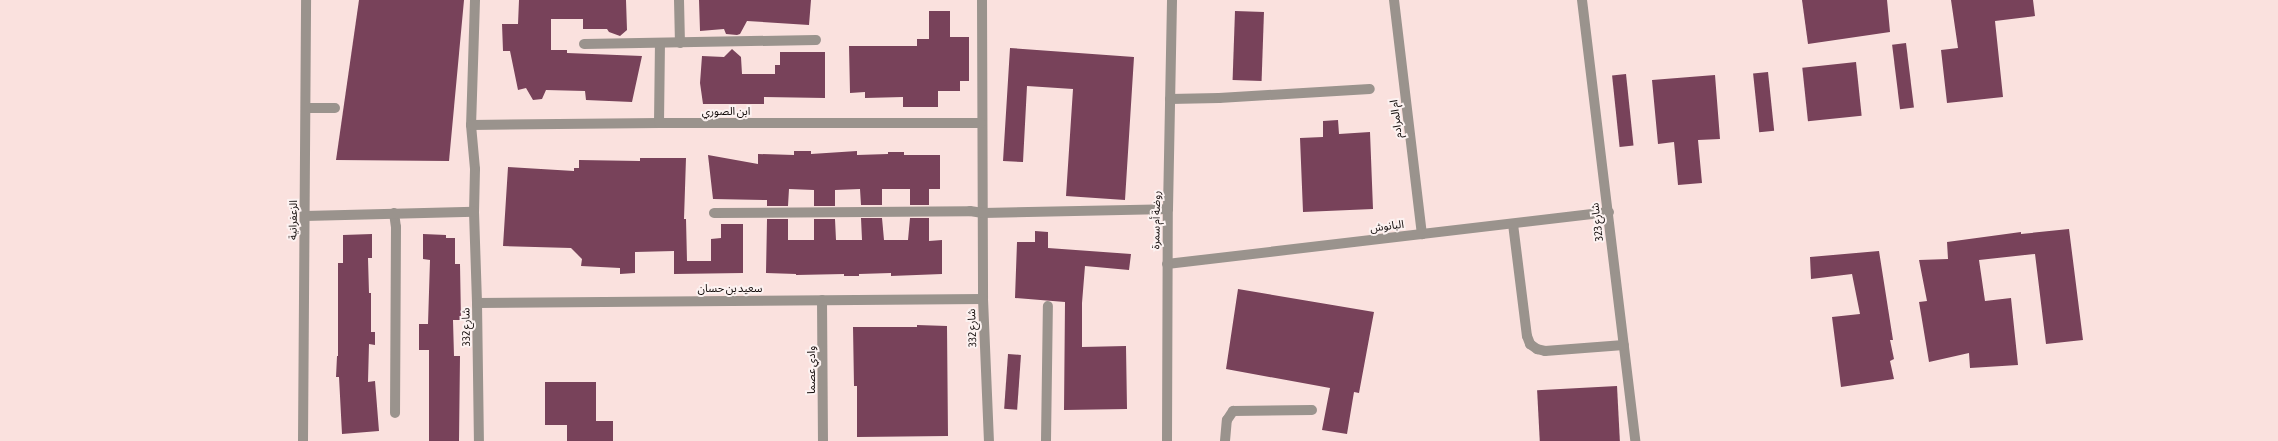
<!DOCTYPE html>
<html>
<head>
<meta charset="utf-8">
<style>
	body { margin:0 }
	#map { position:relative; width:2278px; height:441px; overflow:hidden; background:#fae1de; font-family:"Asap Condensed","Noto Sans Arabic",sans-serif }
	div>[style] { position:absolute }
	.building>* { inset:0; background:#78425a; transform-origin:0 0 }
	.minor>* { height:10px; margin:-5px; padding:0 5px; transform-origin:5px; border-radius:5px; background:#9a938d }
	span { translate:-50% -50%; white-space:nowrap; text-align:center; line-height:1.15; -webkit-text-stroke:4px #fcf2f1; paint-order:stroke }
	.street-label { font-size:11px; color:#120b0a }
</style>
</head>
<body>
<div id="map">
	<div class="building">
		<div style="clip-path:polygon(359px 0,464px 0,449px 161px,336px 160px)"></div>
		<div style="clip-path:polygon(519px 0,626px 0,627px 30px,620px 36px,609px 32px,607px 29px,583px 29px,583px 19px,551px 19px,551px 50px,567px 50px,567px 53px,642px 56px,632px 102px,586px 100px,585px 91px,546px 90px,542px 99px,533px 100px,526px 88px,518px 90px,510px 51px,503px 51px,502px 24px,518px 24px)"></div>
		<div style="clip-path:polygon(699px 0,811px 0,809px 25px,747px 21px,740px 34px,737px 35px,726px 34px,724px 29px,700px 31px)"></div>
		<div style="clip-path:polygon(1802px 0,1887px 0,1890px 32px,1808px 44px)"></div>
		<div style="clip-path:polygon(1951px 0,2033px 0,2035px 16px,1995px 21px,2003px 97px,1947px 103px,1941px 50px,1958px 48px)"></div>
		<div style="clip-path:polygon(929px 11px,950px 11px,950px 37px,969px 37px,969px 81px,960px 81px,960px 91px,938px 91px,938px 107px,903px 107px,903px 97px,865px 98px,865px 92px,850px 93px,849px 46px,917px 46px,917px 39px,929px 39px)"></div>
		<div style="left:1235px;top:11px;width:29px;height:69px;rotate:2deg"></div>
		<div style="left:1906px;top:43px;width:65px;height:14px;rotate:83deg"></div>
		<div style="clip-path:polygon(1010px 48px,1134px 57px,1125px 200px,1066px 196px,1073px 89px,1027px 86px,1023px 162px,1003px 161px)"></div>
		<div style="clip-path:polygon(732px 49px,741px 57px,742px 74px,775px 74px,775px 65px,780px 65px,780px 52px,825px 52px,825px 98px,764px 97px,764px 104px,703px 104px,700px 83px,702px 56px,724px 57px)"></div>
		<div style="left:1856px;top:62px;width:54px;height:54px;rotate:84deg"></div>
		<div style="left:1768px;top:72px;width:59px;height:15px;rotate:84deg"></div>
		<div style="left:1626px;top:74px;width:72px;height:14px;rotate:84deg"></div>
		<div style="clip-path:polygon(1715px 75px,1720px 139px,1698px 140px,1702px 183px,1678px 185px,1674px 142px,1658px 144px,1652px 80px)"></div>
		<div style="clip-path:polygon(1338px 120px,1339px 134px,1370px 132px,1373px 209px,1303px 212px,1300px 138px,1323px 137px,1323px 121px)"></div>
		<div style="clip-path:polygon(794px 151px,811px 151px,811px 154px,857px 151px,857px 155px,888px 154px,888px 152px,904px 152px,904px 155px,940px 155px,940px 189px,929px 189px,929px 205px,910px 205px,910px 189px,882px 189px,882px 205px,861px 205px,860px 189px,835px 190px,835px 206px,814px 206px,814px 190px,789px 189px,788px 206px,767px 206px,767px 200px,713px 199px,708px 155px,758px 164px,758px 154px,794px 155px)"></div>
		<div style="clip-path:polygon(640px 158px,686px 158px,684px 219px,686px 219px,687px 261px,711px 261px,711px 239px,721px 238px,721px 224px,743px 224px,743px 273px,674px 274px,674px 251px,635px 252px,635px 273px,620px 274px,620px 268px,581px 266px,582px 259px,571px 248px,503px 246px,508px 167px,574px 171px,574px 168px,579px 168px,579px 160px,640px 161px)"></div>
		<div style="clip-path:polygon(861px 218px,882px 218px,884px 240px,908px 240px,910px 218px,929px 218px,929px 241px,942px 240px,942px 274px,891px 276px,891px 273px,859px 274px,859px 276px,844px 276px,844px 274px,796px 275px,796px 274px,766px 273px,767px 219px,788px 219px,788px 240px,814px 240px,814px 219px,835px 219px,836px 240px,862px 240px)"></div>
		<div style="clip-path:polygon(2069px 229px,2083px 340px,2046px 344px,2035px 254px,1979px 260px,1985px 301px,2011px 298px,2018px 365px,1970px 368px,1969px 353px,1929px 362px,1919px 302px,1927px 301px,1919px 260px,1948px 259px,1947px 242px,2021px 232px,2021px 234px)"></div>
		<div style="clip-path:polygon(1035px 231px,1048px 232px,1048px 248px,1131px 254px,1129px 270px,1085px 266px,1082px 303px,1082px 347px,1126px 346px,1127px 409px,1064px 410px,1065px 302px,1015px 298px,1017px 242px,1035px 242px)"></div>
		<div style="clip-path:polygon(372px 234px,372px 258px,368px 258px,369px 293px,371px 293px,371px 332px,375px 332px,375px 345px,369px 344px,368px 382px,375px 381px,379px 431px,342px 434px,339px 377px,336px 377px,337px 356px,338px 356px,338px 263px,343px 263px,343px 235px)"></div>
		<div style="clip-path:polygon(423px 234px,446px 235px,446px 238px,455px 238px,455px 264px,460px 264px,461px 320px,453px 320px,454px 356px,460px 356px,459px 441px,429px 441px,429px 350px,419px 350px,419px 324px,428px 324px,430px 260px,423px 259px)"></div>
		<div style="clip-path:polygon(1879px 251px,1893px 340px,1890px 340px,1894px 359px,1890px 361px,1894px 379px,1841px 387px,1832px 317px,1860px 314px,1852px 274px,1811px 279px,1810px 257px)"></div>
		<div style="clip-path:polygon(1238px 289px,1374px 312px,1359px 393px,1354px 392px,1347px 434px,1322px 430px,1330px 388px,1226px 369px)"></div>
		<div style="clip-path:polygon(917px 325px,947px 326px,948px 436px,857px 437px,857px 386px,854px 386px,853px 327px,917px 327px)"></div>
		<div style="left:1008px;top:354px;width:13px;height:55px;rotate:4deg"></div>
		<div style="clip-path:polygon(545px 382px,596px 382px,596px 421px,613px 421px,613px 441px,567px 441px,567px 425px,545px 425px)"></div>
		<div style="left:1617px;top:386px;width:55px;height:80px;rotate:87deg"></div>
	</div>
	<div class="minor">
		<div style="left:475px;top:0;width:125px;rotate:91.8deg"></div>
		<div style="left:471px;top:125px;width:44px;rotate:84.8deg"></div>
		<div style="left:475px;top:169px;width:43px;rotate:91.3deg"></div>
		<div style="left:474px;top:212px;width:91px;rotate:88.1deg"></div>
		<div style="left:477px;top:303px;width:138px;rotate:89.2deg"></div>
		<div style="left:679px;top:0;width:43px;rotate:88.7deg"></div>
		<div style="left:982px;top:0;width:299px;rotate:89.8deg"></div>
		<div style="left:983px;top:299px;width:142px;rotate:87.6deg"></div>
		<div style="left:1394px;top:0;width:236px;rotate:83.2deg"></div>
		<div style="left:1582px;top:0;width:444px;rotate:83.1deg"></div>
		<div style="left:584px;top:44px;width:232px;rotate:-1deg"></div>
		<div style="left:1170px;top:99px;width:49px;rotate:-1.2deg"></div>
		<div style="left:1219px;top:98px;width:151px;rotate:-3.4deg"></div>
		<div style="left:307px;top:108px;width:28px"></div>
		<div style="left:659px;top:123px;width:80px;rotate:-89.3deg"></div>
		<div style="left:471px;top:125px;width:188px;rotate:-0.6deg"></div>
		<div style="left:659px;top:123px;width:322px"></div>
		<div style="left:394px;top:213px;width:14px;rotate:82deg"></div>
		<div style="left:396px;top:227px;width:186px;rotate:90.3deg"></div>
		<div style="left:714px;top:213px;width:256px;rotate:-0.4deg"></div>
		<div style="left:970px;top:211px;width:13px;rotate:9deg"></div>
		<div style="left:983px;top:213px;width:185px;rotate:-1.2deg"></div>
		<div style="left:305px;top:216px;width:169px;rotate:-1.4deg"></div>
		<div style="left:1513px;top:224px;width:113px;rotate:82.9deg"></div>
		<div style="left:1527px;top:336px;width:9px;rotate:69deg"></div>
		<div style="left:1530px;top:344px;width:9px;rotate:36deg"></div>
		<div style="left:1537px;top:349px;width:8px;rotate:14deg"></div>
		<div style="left:1545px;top:351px;width:79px;rotate:-4.3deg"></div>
		<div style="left:1167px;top:264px;width:445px;rotate:-6.7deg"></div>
		<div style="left:822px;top:300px;width:141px;rotate:89.6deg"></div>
		<div style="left:477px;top:303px;width:506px;rotate:-0.45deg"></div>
		<div style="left:303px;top:441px;width:441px;rotate:-89.6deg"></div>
		<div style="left:1046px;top:441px;width:135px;rotate:-89.2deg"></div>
		<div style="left:1167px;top:441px;width:232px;rotate:-89.8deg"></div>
		<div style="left:1168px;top:209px;width:209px;rotate:-88.9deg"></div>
		<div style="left:1225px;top:441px;width:21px;rotate:-85deg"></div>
		<div style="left:1227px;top:420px;width:11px;rotate:-56deg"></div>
		<div style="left:1233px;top:411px;width:79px;rotate:-0.7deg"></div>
	</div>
	<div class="street-label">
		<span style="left:726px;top:111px">ابن الصوري</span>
		<span style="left:1396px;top:119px;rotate:-97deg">ام المرادم</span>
		<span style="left:293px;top:220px;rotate:-89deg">الزعفرانية</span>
		<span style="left:1156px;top:220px;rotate:-89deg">روضة أم سمرة</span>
		<span style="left:1597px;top:222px;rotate:-97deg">شارع 323</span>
		<span style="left:1387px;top:226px;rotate:-7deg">البانوش</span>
		<span style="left:730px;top:288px">سعيد بن حسان</span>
		<span style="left:466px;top:327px;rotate:-91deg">شارع 332</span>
		<span style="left:972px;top:328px;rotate:-92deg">شارع 332</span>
		<span style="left:811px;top:370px;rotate:-90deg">وادي عصما</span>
	</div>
</div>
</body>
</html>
